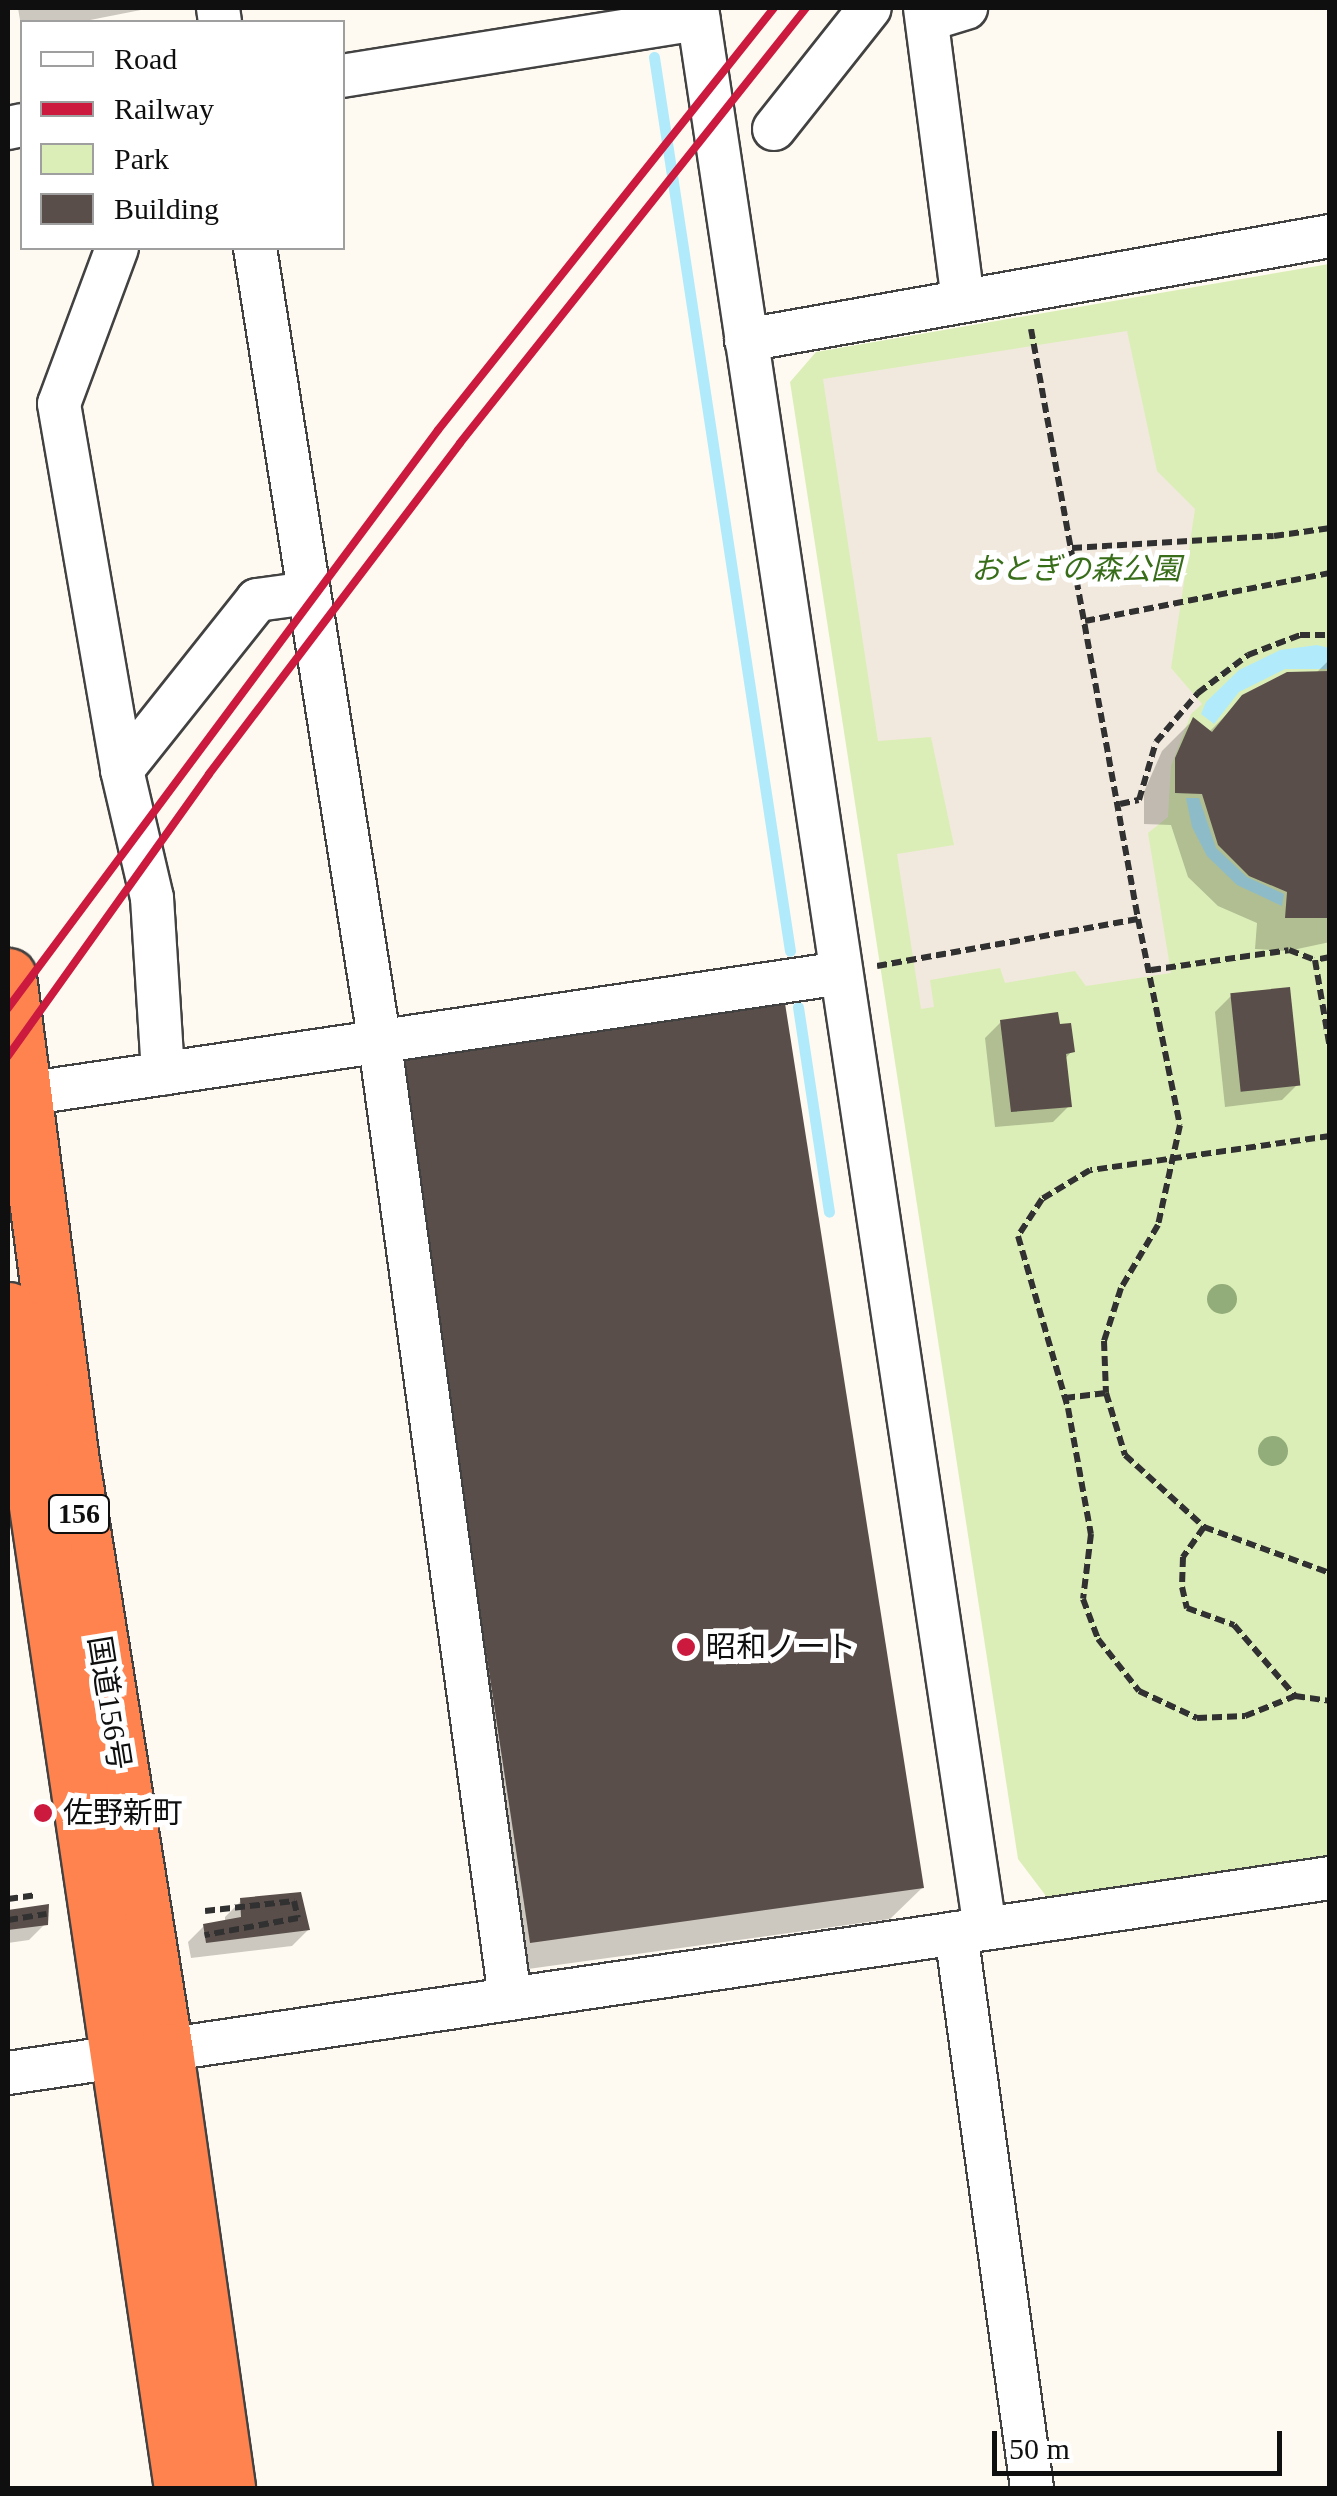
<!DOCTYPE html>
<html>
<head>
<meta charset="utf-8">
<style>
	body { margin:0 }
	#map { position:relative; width:1337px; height:2496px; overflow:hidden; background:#fffaf1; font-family:"Times New Roman","Noto Sans JP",serif }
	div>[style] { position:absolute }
	.green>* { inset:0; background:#dceeb7 }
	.plaza>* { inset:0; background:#f1e9de }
	.water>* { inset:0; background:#b1ebfb }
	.shadow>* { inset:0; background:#0003 }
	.stream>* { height:11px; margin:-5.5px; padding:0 5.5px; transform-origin:5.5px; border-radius:5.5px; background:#b1ebfb }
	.building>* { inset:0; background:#594e4a; transform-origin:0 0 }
	.path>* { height:6px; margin-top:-3px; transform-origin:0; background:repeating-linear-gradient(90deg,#313131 0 10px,transparent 0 15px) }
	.roads { filter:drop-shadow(2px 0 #424242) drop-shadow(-2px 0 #424242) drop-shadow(0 2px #424242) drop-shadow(0 -2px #424242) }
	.minor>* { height:42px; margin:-21px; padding:0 21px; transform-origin:21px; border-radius:21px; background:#fff }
	.highway>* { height:55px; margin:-27.5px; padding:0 27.5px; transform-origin:27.5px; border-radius:27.5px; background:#ff834f }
	.rail>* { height:8px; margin:-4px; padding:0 4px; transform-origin:4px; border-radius:4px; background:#cc1a3f }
	.trees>* { width:30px; height:30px; margin:-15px; border-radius:50%; background:#92ac7a }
	.dots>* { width:28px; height:28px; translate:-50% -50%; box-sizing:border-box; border:5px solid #fff; border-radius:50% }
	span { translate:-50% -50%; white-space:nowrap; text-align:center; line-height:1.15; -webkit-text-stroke:10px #fff; paint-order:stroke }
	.shield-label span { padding:2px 8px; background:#fff; border:2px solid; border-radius:8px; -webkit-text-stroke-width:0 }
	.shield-label { font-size:28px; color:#0f0f0f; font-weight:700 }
	.park-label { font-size:30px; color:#386d19; font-style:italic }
	.poi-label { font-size:30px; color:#0f0f0f }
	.left { translate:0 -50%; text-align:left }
	.street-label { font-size:30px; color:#0f0f0f }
	.frame { position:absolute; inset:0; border:10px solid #0f0f0f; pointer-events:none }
	.legend { position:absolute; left:20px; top:20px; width:325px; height:230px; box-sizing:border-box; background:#fff; border:2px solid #9f9f9f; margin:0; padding:12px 18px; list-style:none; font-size:30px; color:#0f0f0f }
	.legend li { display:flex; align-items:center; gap:20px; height:50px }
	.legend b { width:50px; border:2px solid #9f9f9f }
	.scale { position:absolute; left:992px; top:2431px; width:290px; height:45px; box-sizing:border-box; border:5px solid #0f0f0f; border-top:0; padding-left:12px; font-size:30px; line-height:35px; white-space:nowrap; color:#0f0f0f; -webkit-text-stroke:8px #fff; paint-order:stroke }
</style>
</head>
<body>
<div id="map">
	<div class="green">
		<div style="clip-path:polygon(1329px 264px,1329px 1857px,1052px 1904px,1018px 1859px,790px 382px,816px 352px)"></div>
	</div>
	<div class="plaza">
		<div style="clip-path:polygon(1127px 331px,1157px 471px,1195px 509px,1171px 668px,1202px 704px,1191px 714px,1171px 766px,1168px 817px,1148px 833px,1171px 973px,1086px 986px,1075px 971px,1005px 983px,1000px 968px,930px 980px,934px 1007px,921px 1009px,897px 854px,954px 845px,931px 737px,878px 741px,823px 379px)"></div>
	</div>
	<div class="water">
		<div style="clip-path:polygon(1317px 645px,1329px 648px,1329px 669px,1285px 669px,1239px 692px,1214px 724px,1201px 714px,1206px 702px,1239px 670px,1280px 650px)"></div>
		<div style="clip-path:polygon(1186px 798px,1199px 798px,1216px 848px,1247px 877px,1284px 894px,1282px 906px,1237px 885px,1207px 856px,1192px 827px)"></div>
	</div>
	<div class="shadow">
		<div style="clip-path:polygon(18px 8px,151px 8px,80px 22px,22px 22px,22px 32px)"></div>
		<div style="clip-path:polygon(1330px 659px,1330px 942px,1288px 951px,1255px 949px,1257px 923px,1218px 906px,1188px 877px,1171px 825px,1144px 824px,1144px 792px,1162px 751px,1193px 720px,1209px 732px,1244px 697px,1315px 674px)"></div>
		<div style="clip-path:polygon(1231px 996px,1298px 1084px,1282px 1100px,1225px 1107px,1215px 1012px)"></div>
		<div style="clip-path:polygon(1001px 1022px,1058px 1026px,1072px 1051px,1064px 1060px,1069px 1106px,1053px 1122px,995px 1127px,985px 1038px)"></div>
		<div style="clip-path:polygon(371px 1090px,922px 1888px,890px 1919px,499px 1973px)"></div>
		<div style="clip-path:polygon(241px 1901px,308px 1930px,292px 1946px,191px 1958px,188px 1942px,204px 1926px,225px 1922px,225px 1917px)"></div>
		<div style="clip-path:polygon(46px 1907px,45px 1924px,29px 1940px,8px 1943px,8px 1913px)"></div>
	</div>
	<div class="stream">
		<div style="left:654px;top:57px;width:904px;rotate:81.35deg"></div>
		<div style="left:798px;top:1007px;width:207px;rotate:81.4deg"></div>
	</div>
	<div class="building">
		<div style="clip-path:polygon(1330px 671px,1330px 918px,1285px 918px,1287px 892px,1249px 876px,1218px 845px,1202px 794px,1175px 793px,1175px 758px,1193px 717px,1212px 732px,1242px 695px,1287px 672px)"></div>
		<div style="left:1290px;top:987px;width:99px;height:60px;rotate:84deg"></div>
		<div style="clip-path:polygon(784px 997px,924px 1888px,530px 1943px,398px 1069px,402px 1056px)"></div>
		<div style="clip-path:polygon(1058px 1012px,1060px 1024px,1071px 1023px,1075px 1052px,1066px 1054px,1072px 1107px,1011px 1112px,1000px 1020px)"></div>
		<div style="clip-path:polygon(301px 1892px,310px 1930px,206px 1943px,203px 1924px,241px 1917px,240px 1898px)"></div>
		<div style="clip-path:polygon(49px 1904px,48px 1925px,8px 1930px,8px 1910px)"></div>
	</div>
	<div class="path">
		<div style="left:1031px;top:329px;width:600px;rotate:79.72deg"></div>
		<div style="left:1138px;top:919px;width:210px;rotate:78.5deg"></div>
		<div style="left:1180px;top:1125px;width:102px;rotate:102.4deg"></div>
		<div style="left:1158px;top:1225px;width:73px;rotate:120.4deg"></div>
		<div style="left:1121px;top:1288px;width:56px;rotate:107.8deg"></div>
		<div style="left:1104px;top:1341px;width:52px;rotate:87.8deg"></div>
		<div style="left:1106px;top:1393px;width:65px;rotate:73deg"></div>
		<div style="left:1125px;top:1455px;width:107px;rotate:42.3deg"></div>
		<div style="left:1204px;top:1527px;width:134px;rotate:20.1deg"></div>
		<div style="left:1072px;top:548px;width:202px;rotate:-3.4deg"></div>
		<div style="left:1274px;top:536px;width:57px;rotate:-8.1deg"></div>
		<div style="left:1085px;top:621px;width:250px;rotate:-11.1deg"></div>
		<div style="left:1120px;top:804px;width:19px;rotate:-12deg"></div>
		<div style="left:1139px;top:800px;width:60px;rotate:-73.7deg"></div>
		<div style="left:1156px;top:742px;width:65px;rotate:-49.4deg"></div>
		<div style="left:1198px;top:693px;width:63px;rotate:-37.2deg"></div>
		<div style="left:1248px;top:655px;width:56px;rotate:-21deg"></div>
		<div style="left:1300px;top:635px;width:30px"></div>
		<div style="left:1330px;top:957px;width:15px;rotate:169deg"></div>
		<div style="left:1315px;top:960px;width:90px;rotate:80.4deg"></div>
		<div style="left:877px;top:966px;width:265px;rotate:-10.2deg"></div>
		<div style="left:1151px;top:970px;width:139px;rotate:-8.2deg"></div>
		<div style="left:1289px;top:950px;width:28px;rotate:21deg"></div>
		<div style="left:1330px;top:1136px;width:242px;rotate:171.9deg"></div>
		<div style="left:1090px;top:1170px;width:56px;rotate:148.9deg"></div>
		<div style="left:1042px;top:1199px;width:44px;rotate:123deg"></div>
		<div style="left:1018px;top:1236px;width:179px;rotate:73.8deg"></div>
		<div style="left:1068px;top:1408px;width:128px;rotate:79.7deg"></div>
		<div style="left:1091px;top:1534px;width:65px;rotate:97deg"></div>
		<div style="left:1083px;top:1599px;width:43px;rotate:69.4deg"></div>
		<div style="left:1098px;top:1639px;width:66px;rotate:51.7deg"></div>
		<div style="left:1139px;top:1691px;width:64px;rotate:25deg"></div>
		<div style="left:1197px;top:1718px;width:48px;rotate:-2.4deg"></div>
		<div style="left:1245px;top:1716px;width:54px;rotate:-21.8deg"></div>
		<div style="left:1295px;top:1696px;width:35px;rotate:8deg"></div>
		<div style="left:1065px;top:1398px;width:41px;rotate:-7deg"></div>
		<div style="left:1204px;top:1527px;width:37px;rotate:125deg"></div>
		<div style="left:1183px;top:1557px;width:30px;rotate:92deg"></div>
		<div style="left:1182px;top:1587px;width:22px;rotate:77deg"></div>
		<div style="left:1187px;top:1608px;width:50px;rotate:19.9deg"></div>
		<div style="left:1234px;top:1625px;width:94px;rotate:49.3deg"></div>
		<div style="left:8px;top:1899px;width:29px;rotate:-8deg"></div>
		<div style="left:205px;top:1911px;width:90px;rotate:-6.4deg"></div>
		<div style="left:294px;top:1901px;width:17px;rotate:77deg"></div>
		<div style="left:298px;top:1918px;width:95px;rotate:169.6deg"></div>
		<div style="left:8px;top:1920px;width:39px;rotate:-9deg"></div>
	</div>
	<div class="roads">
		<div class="minor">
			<div style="left:218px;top:8px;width:14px;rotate:82deg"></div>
			<div style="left:697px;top:8px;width:1941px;rotate:81.47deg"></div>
			<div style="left:925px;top:8px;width:294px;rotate:82.6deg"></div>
			<div style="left:927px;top:20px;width:41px;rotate:-17.1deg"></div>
			<div style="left:342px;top:76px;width:361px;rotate:-9.1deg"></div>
			<div style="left:8px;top:128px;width:14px;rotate:-12deg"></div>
			<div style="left:774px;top:129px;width:154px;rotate:-51.6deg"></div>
			<div style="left:117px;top:248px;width:166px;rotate:110.4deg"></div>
			<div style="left:59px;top:404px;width:371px;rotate:80.2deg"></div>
			<div style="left:122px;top:770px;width:217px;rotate:-51.5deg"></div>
			<div style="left:257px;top:600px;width:52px;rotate:-7.7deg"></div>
			<div style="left:255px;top:248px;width:806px;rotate:81.08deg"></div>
			<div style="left:380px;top:1044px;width:963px;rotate:82.24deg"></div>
			<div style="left:746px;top:340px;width:593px;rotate:-10.1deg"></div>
			<div style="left:122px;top:770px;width:131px;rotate:76.8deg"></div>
			<div style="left:152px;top:898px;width:176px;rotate:86.4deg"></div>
			<div style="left:25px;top:1094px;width:825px;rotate:-8.43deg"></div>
			<div style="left:956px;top:1933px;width:560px;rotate:82.2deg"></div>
			<div style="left:8px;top:2073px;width:1336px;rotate:-8.39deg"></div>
		</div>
		<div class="highway">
			<div style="left:8px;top:976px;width:495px;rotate:82.6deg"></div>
			<div style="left:72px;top:1467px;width:591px;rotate:80.95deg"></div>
			<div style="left:165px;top:2051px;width:441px;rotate:81.9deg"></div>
			<div style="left:8px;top:1310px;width:1191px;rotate:81.6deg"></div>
		</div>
	</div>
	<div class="rail">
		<div style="left:8px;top:1008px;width:720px;rotate:-53.35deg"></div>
		<div style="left:438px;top:430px;width:539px;rotate:-51.47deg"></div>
		<div style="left:8px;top:1056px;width:346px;rotate:-54.5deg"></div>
		<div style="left:209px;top:774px;width:415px;rotate:-52.8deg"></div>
		<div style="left:460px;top:443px;width:556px;rotate:-51.5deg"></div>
	</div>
	<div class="trees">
		<div style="left:1222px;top:1299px"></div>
		<div style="left:1273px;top:1451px"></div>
	</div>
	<div class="dots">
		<div style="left:686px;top:1647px;background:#cc1a3f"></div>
		<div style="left:43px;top:1813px;background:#cc1a3f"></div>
	</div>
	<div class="shield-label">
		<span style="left:79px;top:1514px">156</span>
	</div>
	<div class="park-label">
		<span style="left:1076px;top:569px">おとぎの森公園</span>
	</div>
	<div class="poi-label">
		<span class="left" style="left:706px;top:1647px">昭和ノート</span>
		<span class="left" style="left:63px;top:1813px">佐野新町</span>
	</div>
	<div class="street-label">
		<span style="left:109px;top:1703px;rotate:81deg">国道156号</span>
	</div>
	<div class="frame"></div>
	<ul class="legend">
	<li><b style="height:12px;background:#fff"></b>Road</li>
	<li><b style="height:12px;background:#cc1a3f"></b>Railway</li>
	<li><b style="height:28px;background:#dceeb7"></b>Park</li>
	<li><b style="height:28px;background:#594e4a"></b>Building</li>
	</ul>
	<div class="scale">50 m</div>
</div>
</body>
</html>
